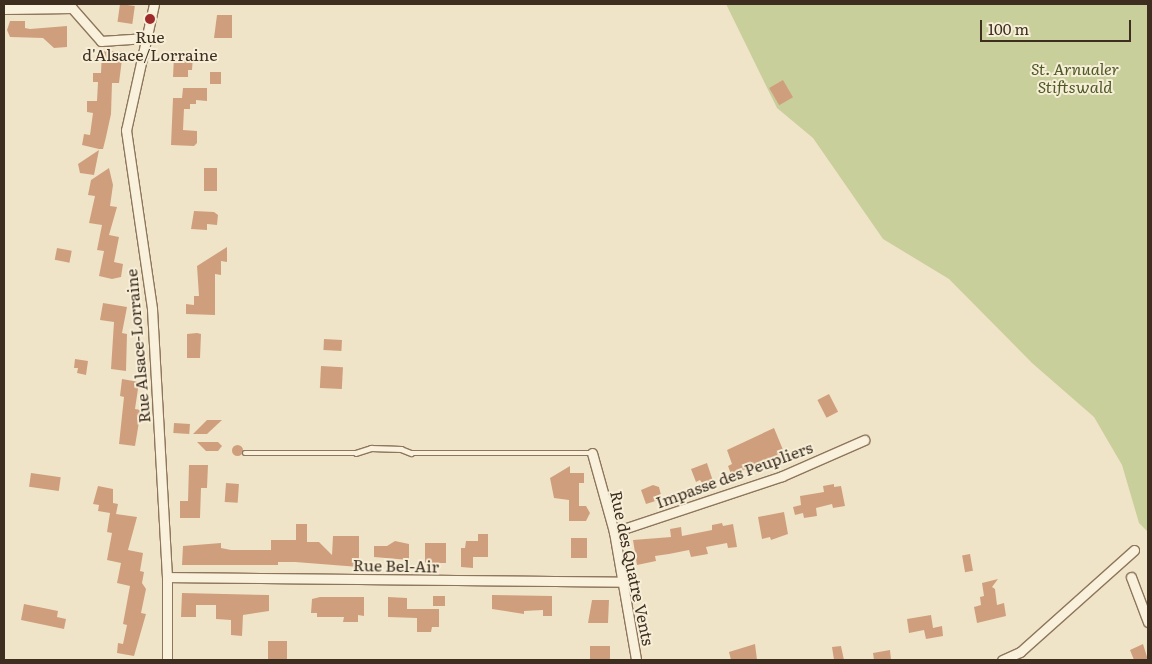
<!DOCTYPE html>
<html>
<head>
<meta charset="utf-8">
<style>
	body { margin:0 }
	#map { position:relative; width:1152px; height:664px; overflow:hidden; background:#f0e4c8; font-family:Literata,serif }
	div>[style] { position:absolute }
	.green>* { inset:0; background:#c9cf9b }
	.building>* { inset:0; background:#cf9f7d; transform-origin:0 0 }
	.round { border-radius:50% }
	.roads { filter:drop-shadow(1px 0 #8d765c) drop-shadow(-1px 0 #8d765c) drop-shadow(0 1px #8d765c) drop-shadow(0 -1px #8d765c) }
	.lane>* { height:4.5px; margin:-2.25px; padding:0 2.25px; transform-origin:2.25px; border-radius:2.25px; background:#faf1dc }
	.street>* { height:9px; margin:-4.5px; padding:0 4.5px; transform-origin:4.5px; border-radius:4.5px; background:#faf1dc }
	.dots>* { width:14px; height:14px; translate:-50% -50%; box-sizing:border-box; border:2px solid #f7eed8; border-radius:50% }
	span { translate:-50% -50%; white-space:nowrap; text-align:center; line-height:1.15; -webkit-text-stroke:4px #f7eed8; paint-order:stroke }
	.poi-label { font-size:16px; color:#3d2e20 }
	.park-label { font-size:16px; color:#4d5a26; font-style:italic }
	.street-label { font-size:16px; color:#3d2e20 }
	.frame { position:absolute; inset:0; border:5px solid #3d2e20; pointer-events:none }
	.scale { position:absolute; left:980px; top:20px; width:151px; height:22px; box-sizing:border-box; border:2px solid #3d2e20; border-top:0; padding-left:6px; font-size:15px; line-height:18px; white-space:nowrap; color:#3d2e20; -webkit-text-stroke:4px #f7eed8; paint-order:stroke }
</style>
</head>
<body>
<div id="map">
	<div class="green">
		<div style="clip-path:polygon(726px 4px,1148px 4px,1148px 532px,1139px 523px,1122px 465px,1094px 417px,1032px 363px,949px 279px,883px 239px,813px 138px,777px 108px)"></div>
	</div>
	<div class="building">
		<div style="left:120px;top:4px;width:15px;height:18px;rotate:8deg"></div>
		<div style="clip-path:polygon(217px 15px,232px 15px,232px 38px,214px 38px)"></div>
		<div style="clip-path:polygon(10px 21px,25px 21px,25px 28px,30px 29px,67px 26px,67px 47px,54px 48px,43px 38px,10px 37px,7px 30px)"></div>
		<div style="clip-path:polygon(102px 51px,123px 51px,119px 83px,112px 83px,111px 114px,106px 137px,103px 149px,99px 149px,82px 145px,84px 134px,90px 135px,93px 113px,87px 112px,87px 101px,97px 101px,98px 82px,93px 82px,93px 73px,101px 73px)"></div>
		<div style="clip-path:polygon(174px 56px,193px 56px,192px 70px,188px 70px,188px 77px,173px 77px)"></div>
		<div style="left:210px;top:72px;width:11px;height:12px"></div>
		<div style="left:783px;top:80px;width:20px;height:16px;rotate:60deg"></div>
		<div style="clip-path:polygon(183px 88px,207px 88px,207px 101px,196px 100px,196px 104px,190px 104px,190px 109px,184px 109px,183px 130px,197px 131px,197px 143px,194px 146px,171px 145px,173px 98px,182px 98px)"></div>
		<div style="clip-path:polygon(99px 150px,94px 175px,80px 173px,78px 164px)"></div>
		<div style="clip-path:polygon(109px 168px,113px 185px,110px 206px,117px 207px,109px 235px,119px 237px,114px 262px,123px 264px,121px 277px,112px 279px,99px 276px,104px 251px,97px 250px,102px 225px,89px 223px,95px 196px,88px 195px,91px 180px)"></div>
		<div style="left:204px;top:168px;width:13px;height:23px"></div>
		<div style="clip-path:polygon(194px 211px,214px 212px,218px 215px,217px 225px,207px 224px,207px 230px,191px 229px)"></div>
		<div style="clip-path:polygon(227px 247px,227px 262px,221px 261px,221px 275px,215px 274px,215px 315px,186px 314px,186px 304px,194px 305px,194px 296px,199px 296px,197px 266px)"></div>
		<div style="left:57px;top:248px;width:15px;height:12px;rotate:11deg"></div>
		<div style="clip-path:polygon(103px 303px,127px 307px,122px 333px,127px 334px,126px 371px,111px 369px,114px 322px,100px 320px)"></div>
		<div style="clip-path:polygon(197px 333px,201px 334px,200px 358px,187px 358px,187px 334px)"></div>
		<div style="left:324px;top:339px;width:18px;height:11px;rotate:3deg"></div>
		<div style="clip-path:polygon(75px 359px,88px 361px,86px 375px,77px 373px,78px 368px,74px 368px)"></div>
		<div style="left:321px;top:366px;width:22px;height:22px;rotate:3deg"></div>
		<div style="clip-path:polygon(122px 379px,139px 382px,135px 409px,141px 410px,135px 446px,119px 444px,124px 397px,120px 396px)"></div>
		<div style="left:829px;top:394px;width:20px;height:13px;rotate:63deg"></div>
		<div style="clip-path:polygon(207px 420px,222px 420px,207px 434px,193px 434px)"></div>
		<div style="left:174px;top:423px;width:16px;height:10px;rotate:4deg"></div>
		<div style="clip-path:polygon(774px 428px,786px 457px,731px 474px,728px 466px,732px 464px,727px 450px)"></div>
		<div style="clip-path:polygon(197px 442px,218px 442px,222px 446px,218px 451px,206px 451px)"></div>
		<div class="round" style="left:231.5px;top:444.5px;width:11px;height:11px"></div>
		<div style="clip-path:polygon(707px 463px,714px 484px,705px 487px,700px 480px,696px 482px,691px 469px)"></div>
		<div style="clip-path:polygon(189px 465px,208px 465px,207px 488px,201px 488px,200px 518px,180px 518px,180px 501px,188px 501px)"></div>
		<div style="clip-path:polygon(570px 466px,570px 473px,584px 473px,584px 483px,579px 483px,579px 506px,586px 506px,590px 513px,586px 521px,569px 521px,569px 500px,554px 498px,550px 478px)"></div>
		<div style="left:31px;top:473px;width:30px;height:14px;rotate:8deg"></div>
		<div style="left:226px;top:483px;width:13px;height:19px;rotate:4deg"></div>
		<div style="clip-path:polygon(834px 484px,834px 487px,841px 486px,845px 506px,833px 508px,832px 504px,816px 508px,817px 516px,804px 518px,803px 513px,795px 515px,793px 507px,801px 505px,800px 496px,824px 492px,823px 486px)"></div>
		<div style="clip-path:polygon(653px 485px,659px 487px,662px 499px,646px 504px,641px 490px)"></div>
		<div style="clip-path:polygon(98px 486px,113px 489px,113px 503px,118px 504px,116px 514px,137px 517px,128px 550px,143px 553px,140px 571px,144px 572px,142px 583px,146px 589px,141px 613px,146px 614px,134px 656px,117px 653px,118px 643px,123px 644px,127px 625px,123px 624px,130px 586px,117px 583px,121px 563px,107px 560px,112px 533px,107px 532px,110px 513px,98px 511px,99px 505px,93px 504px)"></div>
		<div style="clip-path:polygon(784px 512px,788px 534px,771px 540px,770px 537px,762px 539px,758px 517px)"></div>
		<div style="clip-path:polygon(722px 523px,723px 526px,733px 524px,737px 547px,728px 548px,727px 543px,706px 547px,708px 554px,691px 557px,689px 550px,669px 554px,655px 556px,656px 561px,637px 565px,633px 540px,671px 537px,670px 529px,681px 527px,682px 536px,712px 530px,712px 525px)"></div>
		<div style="clip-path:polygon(296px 524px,307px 524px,307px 542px,319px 542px,332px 555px,333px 536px,359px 536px,359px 567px,295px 562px,278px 562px,278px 565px,182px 565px,183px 546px,221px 543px,221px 548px,231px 550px,271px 550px,271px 540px,296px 540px)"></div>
		<div style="clip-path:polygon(478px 534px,488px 534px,488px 557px,473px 557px,473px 568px,461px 567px,461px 548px,465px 548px,466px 541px,478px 541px)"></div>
		<div style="left:571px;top:538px;width:16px;height:20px"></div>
		<div style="clip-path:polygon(395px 541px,409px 544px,409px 560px,374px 557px,374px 546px,387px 546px)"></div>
		<div style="left:425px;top:543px;width:21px;height:20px"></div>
		<div style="left:970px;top:554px;width:17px;height:8px;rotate:80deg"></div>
		<div style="clip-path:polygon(998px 579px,992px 587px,995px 589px,997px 605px,1004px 603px,1006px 616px,977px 623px,974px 607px,981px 605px,980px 597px,984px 596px,982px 583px)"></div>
		<div style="clip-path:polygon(182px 593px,269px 595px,269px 611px,243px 615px,242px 636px,231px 635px,231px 620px,216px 619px,216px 605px,196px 605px,196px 617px,181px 617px)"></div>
		<div style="clip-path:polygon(492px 595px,552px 596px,552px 616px,543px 616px,543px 610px,524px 611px,524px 614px,492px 609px)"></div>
		<div style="left:433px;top:596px;width:12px;height:10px"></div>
		<div style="clip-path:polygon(320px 597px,364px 597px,364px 616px,358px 615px,358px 622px,343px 622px,344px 617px,317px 617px,317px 613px,311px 613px,312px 599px)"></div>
		<div style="clip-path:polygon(388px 597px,407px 598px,407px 609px,439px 609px,439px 627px,432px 627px,431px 632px,417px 632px,417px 618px,388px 617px)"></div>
		<div style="clip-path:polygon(592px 600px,609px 600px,608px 623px,588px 623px)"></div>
		<div style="clip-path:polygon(24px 604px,58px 611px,57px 617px,66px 619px,64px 629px,21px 620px)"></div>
		<div style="clip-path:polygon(931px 615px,933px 628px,942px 626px,943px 636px,926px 639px,924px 630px,909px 633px,907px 619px)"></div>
		<div style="left:268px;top:641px;width:19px;height:19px"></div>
		<div style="clip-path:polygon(755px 644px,757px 660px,731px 660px,729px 652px)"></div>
		<div style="clip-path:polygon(1143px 644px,1148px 660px,1134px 660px,1130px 650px)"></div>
		<div style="left:590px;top:646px;width:20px;height:14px"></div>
		<div style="clip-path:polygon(841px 646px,844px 660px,834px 660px,832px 647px)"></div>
		<div style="clip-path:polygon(890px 650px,891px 660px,874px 660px,873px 653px)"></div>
	</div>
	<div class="roads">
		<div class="lane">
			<div style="left:245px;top:453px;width:111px"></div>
			<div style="left:356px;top:453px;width:16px;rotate:-18deg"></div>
			<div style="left:371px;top:448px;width:30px;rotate:2deg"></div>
			<div style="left:401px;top:449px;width:11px;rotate:22deg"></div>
			<div style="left:411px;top:453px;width:181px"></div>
		</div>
		<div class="street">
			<div style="left:154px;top:4px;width:129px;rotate:102.5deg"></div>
			<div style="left:126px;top:130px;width:181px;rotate:81.7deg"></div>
			<div style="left:152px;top:309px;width:268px;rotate:86.8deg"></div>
			<div style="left:167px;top:577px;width:83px;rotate:90deg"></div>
			<div style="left:4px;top:9px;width:68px;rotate:-0.8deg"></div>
			<div style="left:72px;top:8px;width:44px;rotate:48.7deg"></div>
			<div style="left:101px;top:41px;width:45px;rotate:-3.8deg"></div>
			<div style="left:592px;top:453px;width:82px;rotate:74.4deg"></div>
			<div style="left:614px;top:532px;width:130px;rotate:80.2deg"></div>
			<div style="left:614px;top:532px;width:177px;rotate:-18.4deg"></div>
			<div style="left:782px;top:476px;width:90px;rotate:-23.7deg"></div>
			<div style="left:167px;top:577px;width:456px;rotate:0.6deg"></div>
			<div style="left:1131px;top:577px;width:48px;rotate:69.3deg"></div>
			<div style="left:1002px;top:660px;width:20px;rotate:-24deg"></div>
			<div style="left:1020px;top:652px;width:153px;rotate:-41.8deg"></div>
		</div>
	</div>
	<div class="dots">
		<div style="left:150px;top:19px;background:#9e2a2b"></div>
	</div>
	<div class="poi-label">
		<span style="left:150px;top:45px">Rue<br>d'Alsace/Lorraine</span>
	</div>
	<div class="park-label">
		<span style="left:1075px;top:77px">St. Arnualer<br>Stiftswald</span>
	</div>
	<div class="street-label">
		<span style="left:137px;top:346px;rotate:-95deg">Rue Alsace-Lorraine</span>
		<span style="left:734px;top:474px;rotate:-20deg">Impasse des Peupliers</span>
		<span style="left:396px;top:565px;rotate:1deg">Rue Bel-Air</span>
		<span style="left:633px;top:568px;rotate:78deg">Rue des Quatre Vents</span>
	</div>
	<div class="frame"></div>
	<div class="scale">100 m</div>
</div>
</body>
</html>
